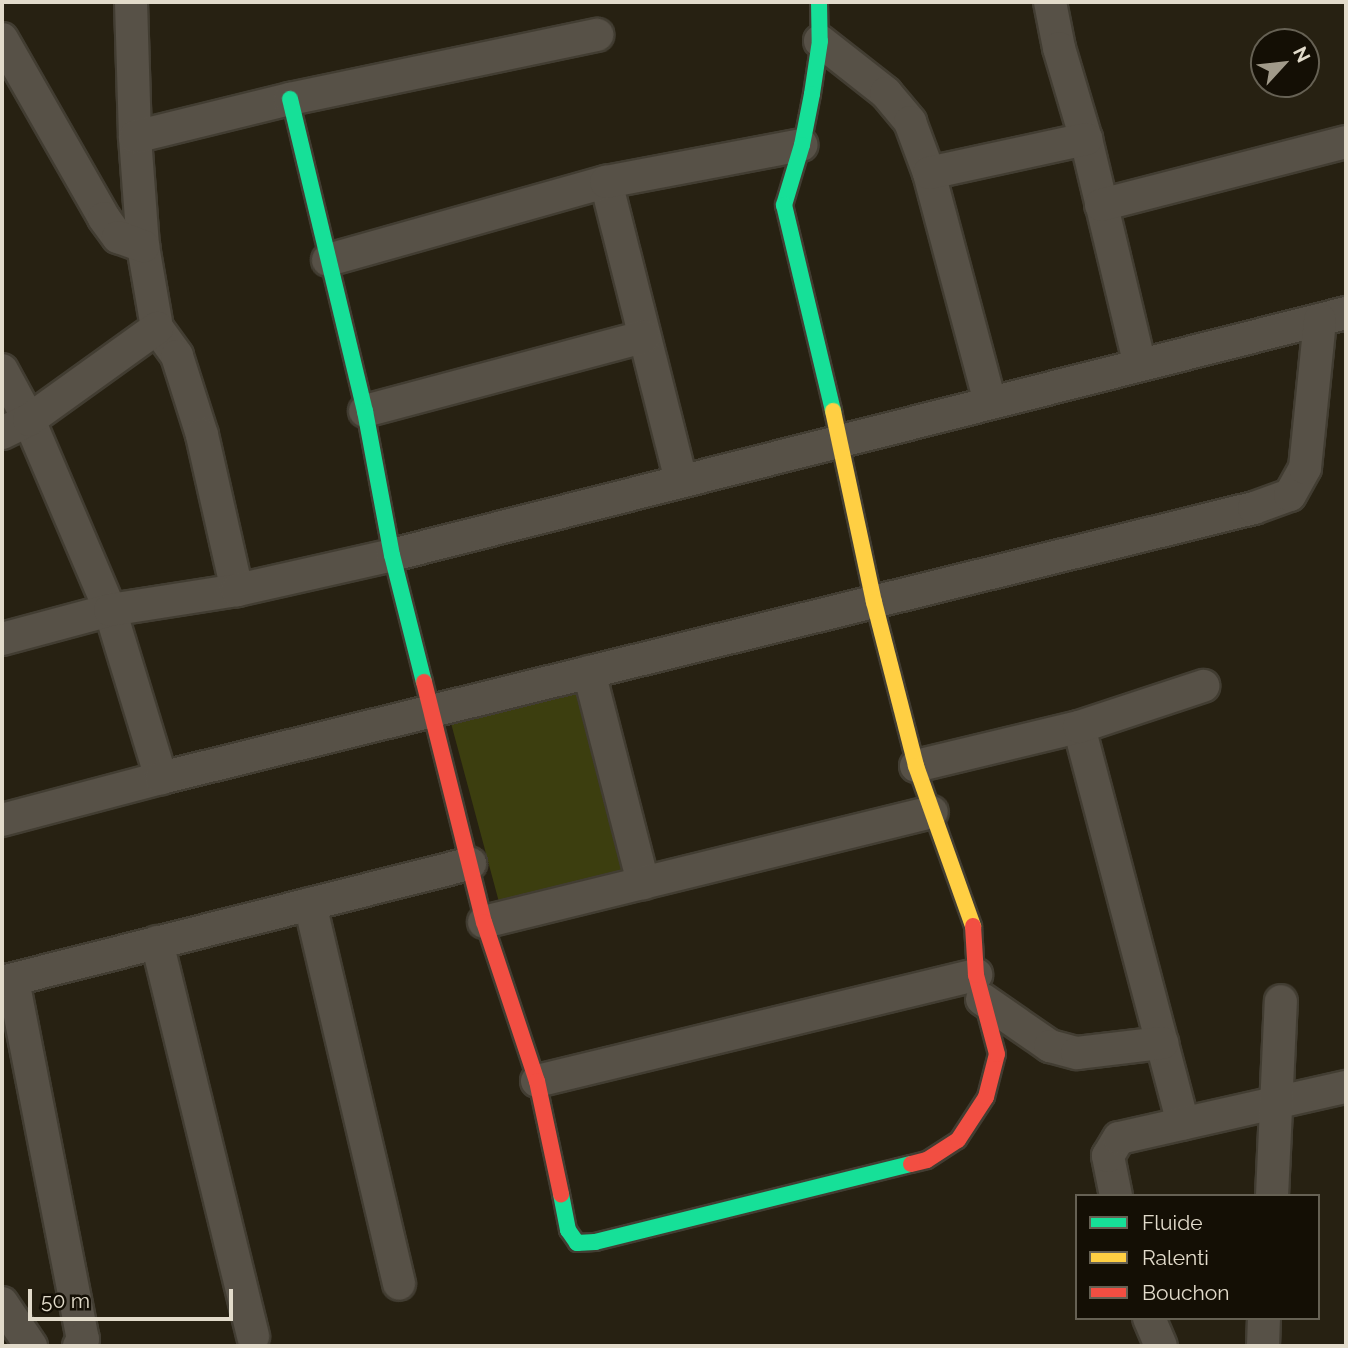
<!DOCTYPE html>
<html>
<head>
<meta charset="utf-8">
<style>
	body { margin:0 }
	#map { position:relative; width:1348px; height:1348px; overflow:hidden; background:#272112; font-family:Raleway,sans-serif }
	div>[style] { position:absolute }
	.green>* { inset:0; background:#3c3e0f; transform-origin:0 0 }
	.roads { filter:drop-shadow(2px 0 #423d32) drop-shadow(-2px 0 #423d32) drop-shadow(0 2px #423d32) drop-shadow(0 -2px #423d32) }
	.street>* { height:32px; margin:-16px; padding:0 16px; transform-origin:16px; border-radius:16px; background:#575147 }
	.fast>* { height:16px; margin:-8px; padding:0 8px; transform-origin:8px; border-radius:8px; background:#16e098 }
	.slow>* { height:16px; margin:-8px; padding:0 8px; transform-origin:8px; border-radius:8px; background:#ffcf43 }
	.jam>* { height:16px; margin:-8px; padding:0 8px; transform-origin:8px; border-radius:8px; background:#f24e42 }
	span { translate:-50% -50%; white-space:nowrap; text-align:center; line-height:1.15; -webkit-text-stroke:5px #140f05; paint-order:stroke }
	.frame { position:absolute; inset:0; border:4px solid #e2dbcb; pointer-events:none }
	.legend { position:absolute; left:1075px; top:1194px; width:245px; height:126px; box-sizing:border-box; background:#140f05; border:2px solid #666154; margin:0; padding:9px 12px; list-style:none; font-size:21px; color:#e2dbcb }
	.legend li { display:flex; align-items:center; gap:14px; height:35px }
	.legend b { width:35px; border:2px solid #666154 }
	.north { position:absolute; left:1250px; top:28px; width:70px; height:70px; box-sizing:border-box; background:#140f05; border:2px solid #666154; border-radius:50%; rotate:63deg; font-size:19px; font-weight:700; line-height:28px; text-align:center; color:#e2dbcb }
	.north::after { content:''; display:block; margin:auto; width:24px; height:32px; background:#a19a8a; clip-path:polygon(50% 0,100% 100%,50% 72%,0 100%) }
	.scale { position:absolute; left:28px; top:1289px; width:205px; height:32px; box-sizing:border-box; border:4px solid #e2dbcb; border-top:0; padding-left:9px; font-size:21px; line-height:24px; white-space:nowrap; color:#e2dbcb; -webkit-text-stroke:5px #140f05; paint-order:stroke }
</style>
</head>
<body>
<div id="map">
	<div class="green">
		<div style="left:579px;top:683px;width:208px;height:134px;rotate:75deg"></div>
	</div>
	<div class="roads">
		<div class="street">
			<div style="left:131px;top:2px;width:135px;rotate:88.3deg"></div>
			<div style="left:135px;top:137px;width:109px;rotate:85.8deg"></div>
			<div style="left:143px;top:246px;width:83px;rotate:80.3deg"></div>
			<div style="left:157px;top:328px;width:34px;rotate:54deg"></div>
			<div style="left:177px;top:356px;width:83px;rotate:72.4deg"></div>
			<div style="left:202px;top:435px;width:159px;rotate:77.3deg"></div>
			<div style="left:1050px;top:2px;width:47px;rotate:78.9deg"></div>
			<div style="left:1059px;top:48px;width:95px;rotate:73.5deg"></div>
			<div style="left:1086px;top:139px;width:232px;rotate:76.6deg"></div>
			<div style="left:2px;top:39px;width:206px;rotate:60.3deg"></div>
			<div style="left:104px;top:218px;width:24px;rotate:54deg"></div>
			<div style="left:118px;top:237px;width:27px;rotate:20deg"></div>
			<div style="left:820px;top:41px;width:84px;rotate:38.2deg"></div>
			<div style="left:886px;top:93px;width:38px;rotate:50deg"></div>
			<div style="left:910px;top:122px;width:54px;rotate:69.6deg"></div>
			<div style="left:929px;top:173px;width:237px;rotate:75.1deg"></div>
			<div style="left:135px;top:137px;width:160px;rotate:-13.8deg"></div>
			<div style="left:290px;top:99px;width:314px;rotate:-11.8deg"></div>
			<div style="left:929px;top:173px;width:161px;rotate:-12.2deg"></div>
			<div style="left:606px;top:182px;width:308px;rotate:75.9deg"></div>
			<div style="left:1101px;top:205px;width:253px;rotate:-14.4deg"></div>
			<div style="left:328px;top:260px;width:289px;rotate:-15.7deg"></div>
			<div style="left:606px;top:182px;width:199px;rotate:-10.7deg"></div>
			<div style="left:2px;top:370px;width:57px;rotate:61.6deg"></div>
			<div style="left:29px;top:420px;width:207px;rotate:66.9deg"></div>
			<div style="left:110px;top:610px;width:176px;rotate:73.1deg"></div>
			<div style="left:365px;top:411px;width:289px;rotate:-14.9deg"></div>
			<div style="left:2px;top:433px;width:30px;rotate:-26deg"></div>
			<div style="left:29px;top:420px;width:158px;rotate:-35.7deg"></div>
			<div style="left:2px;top:639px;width:112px;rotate:-15deg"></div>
			<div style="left:110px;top:610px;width:129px;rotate:-8.9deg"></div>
			<div style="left:237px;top:590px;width:159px;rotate:-12.7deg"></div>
			<div style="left:392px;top:555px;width:984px;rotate:-14.23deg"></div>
			<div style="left:589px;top:672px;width:218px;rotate:75.6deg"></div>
			<div style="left:1079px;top:727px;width:410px;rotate:75.3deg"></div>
			<div style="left:916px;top:766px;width:168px;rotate:-13.5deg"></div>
			<div style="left:1079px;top:727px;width:131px;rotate:-18.3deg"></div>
			<div style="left:2px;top:820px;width:164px;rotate:-14.8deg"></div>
			<div style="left:161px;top:778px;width:1126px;rotate:-13.88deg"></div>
			<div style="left:1254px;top:508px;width:38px;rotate:-20deg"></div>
			<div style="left:1290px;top:495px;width:31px;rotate:-61deg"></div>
			<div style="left:1305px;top:468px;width:149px;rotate:-84.2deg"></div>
			<div style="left:310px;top:904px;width:390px;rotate:76.8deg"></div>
			<div style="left:484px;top:922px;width:461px;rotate:-13.8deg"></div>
			<div style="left:157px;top:942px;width:406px;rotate:76.3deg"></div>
			<div style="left:13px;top:980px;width:366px;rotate:79deg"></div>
			<div style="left:83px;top:1339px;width:8px;rotate:120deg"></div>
			<div style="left:2px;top:982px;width:483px;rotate:-14.2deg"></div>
			<div style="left:982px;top:999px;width:83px;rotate:34.7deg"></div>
			<div style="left:1050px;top:1046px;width:28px;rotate:15deg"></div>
			<div style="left:1077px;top:1053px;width:86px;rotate:-6.7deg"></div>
			<div style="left:537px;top:1081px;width:452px;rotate:-13.6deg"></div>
			<div style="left:1116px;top:1196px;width:41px;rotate:-101.3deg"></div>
			<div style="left:1108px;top:1156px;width:21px;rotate:-59deg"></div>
			<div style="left:1119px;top:1138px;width:233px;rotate:-12.7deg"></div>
			<div style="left:1272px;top:1196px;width:195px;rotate:-87.4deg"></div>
			<div style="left:2px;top:1303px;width:52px;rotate:56deg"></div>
			<div style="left:1149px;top:1318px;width:30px;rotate:67deg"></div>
			<div style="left:1263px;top:1346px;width:28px;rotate:-88deg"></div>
		</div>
		<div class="fast">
			<div style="left:819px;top:2px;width:39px;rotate:89deg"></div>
			<div style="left:820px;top:41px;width:54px;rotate:98.6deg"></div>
			<div style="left:812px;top:94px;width:52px;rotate:101.1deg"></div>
			<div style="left:802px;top:145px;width:63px;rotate:106.7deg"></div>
			<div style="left:784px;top:205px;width:212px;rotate:76.6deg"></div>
			<div style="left:290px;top:99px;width:321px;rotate:76.5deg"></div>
			<div style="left:365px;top:411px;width:147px;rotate:79.4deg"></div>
			<div style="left:392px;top:555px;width:131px;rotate:75.9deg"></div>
			<div style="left:561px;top:1194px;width:37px;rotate:79deg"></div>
			<div style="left:568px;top:1230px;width:16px;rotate:55deg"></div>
			<div style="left:577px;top:1243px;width:18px;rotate:-3deg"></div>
			<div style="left:595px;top:1242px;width:325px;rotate:-13.9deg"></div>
		</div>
		<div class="slow">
			<div style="left:833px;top:411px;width:195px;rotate:77.9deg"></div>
			<div style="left:874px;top:602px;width:169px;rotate:75.6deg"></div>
			<div style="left:916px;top:766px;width:170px;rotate:70.4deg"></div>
		</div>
		<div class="jam">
			<div style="left:424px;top:682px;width:247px;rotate:76deg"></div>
			<div style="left:484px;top:922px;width:168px;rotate:71.6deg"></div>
			<div style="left:537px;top:1081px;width:116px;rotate:78deg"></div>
			<div style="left:911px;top:1164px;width:16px;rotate:-14deg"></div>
			<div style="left:927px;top:1160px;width:37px;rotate:-33deg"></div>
			<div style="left:958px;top:1140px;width:51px;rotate:-56.9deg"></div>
			<div style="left:986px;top:1097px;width:44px;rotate:-75.7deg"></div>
			<div style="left:997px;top:1054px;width:82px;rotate:-104.9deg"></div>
			<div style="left:976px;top:975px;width:49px;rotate:-93.5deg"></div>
		</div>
	</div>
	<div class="frame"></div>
	<ul class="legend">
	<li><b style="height:9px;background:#16e098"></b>Fluide</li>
	<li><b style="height:9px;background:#ffcf43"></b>Ralenti</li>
	<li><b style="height:9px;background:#f24e42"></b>Bouchon</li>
	</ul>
	<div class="north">N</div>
	<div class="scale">50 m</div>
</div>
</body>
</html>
